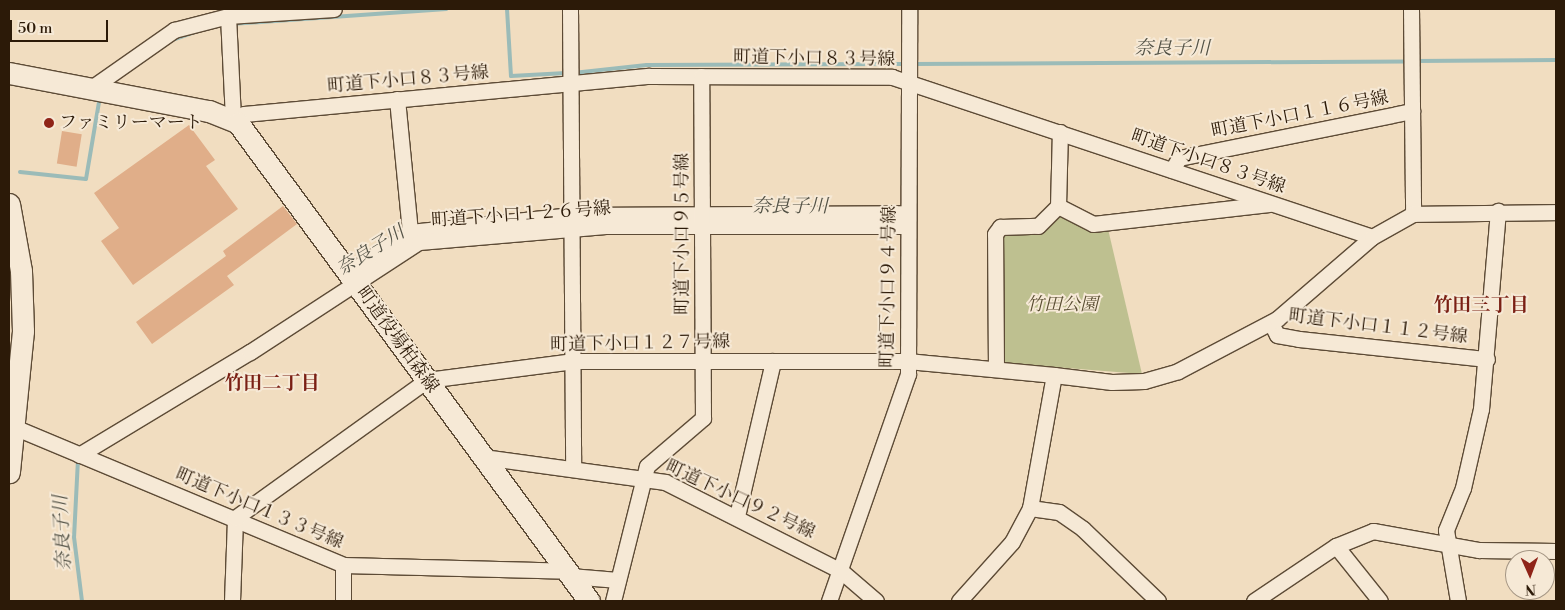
<!DOCTYPE html>
<html>
<head>
<meta charset="utf-8">
<style>
	body { margin:0 }
	#map { position:relative; width:1565px; height:610px; overflow:hidden; background:#f1ddc0; font-family:"Libre Bodoni","Noto Serif JP",serif }
	div>[style] { position:absolute }
	.green>* { inset:0; background:#bec090 }
	.stream>* { height:4px; margin:-2px; padding:0 2px; transform-origin:2px; border-radius:2px; background:#9bbbb8 }
	.building>* { inset:0; background:#e0ae89; transform-origin:0 0 }
	.roads { filter:drop-shadow(1px 0 #5d4b36) drop-shadow(-1px 0 #5d4b36) drop-shadow(0 1px #5d4b36) drop-shadow(0 -1px #5d4b36) }
	.street>* { height:15px; margin:-7.5px; padding:0 7.5px; transform-origin:7.5px; border-radius:7.5px; background:#f6e9d6 }
	.secondary>* { height:21px; margin:-10.5px; padding:0 10.5px; transform-origin:10.5px; border-radius:10.5px; background:#f6e9d6 }
	.dots>* { width:14px; height:14px; translate:-50% -50%; box-sizing:border-box; border:2px solid #f6e9d6; border-radius:50% }
	span { translate:-50% -50%; white-space:nowrap; text-align:center; line-height:1.15; -webkit-text-stroke:4px #f6e9d6; paint-order:stroke }
	.street-label { font-size:18px; color:#2c1a08 }
	.poi-label { font-size:18px; color:#2c1a08 }
	.left { translate:0 -50%; text-align:left }
	.park-label { font-size:18px; color:#584c31; font-style:italic }
	.water-label { font-size:19px; color:#535246; font-style:italic }
	.neighbourhood-label { font-size:19px; color:#7a1f14; font-weight:700 }
	.frame { position:absolute; inset:0; border:10px solid #2c1a08; pointer-events:none }
	.north { position:absolute; left:1505px; top:550px; width:50px; height:50px; box-sizing:border-box; background:#f6e9d6; border:1px solid #a59684; border-radius:50%; rotate:178deg; font-size:14px; font-weight:700; line-height:20px; text-align:center; color:#2c1a08 }
	.north::after { content:''; display:block; margin:auto; width:18px; height:22px; background:#8f2418; clip-path:polygon(50% 0,100% 100%,50% 72%,0 100%) }
	.scale { position:absolute; left:10px; top:20px; width:98px; height:22px; box-sizing:border-box; border:2px solid #2c1a08; border-top:0; padding-left:6px; font-size:15px; line-height:18px; white-space:nowrap; color:#2c1a08; -webkit-text-stroke:4px #f6e9d6; paint-order:stroke }
</style>
</head>
<body>
<div id="map">
	<div class="green">
		<div style="clip-path:polygon(1064px 213px,1108px 229px,1142px 374px,1003px 363px,1000px 235px)"></div>
	</div>
	<div class="stream">
		<div style="left:507px;top:9px;width:67px;rotate:86.6deg"></div>
		<div style="left:511px;top:76px;width:55px;rotate:-3.1deg"></div>
		<div style="left:231px;top:24px;width:216px;rotate:-4deg"></div>
		<div style="left:169px;top:41px;width:31px;rotate:-19deg"></div>
		<div style="left:1415px;top:61px;width:141px;rotate:-0.4deg"></div>
		<div style="left:912px;top:64px;width:496px;rotate:-0.3deg"></div>
		<div style="left:573px;top:73px;width:74px;rotate:-6.2deg"></div>
		<div style="left:647px;top:65px;width:258px;rotate:-0.2deg"></div>
		<div style="left:20px;top:172px;width:66px;rotate:6.1deg"></div>
		<div style="left:86px;top:179px;width:84px;rotate:-80.4deg"></div>
		<div style="left:913px;top:220px;width:3px"></div>
		<div style="left:916px;top:220px;width:56px;rotate:-90deg"></div>
		<div style="left:78px;top:459px;width:78px;rotate:92.9deg"></div>
		<div style="left:74px;top:537px;width:64px;rotate:82.9deg"></div>
	</div>
	<div class="building">
		<div style="clip-path:polygon(189px 125px,215px 160px,206px 166px,238px 209px,133px 285px,101px 241px,119px 228px,94px 193px)"></div>
		<div style="left:62px;top:131px;width:20px;height:33px;rotate:9deg"></div>
		<div style="clip-path:polygon(283px 206px,297px 224px,227px 276px,234px 285px,152px 344px,136px 322px,226px 256px,223px 251px)"></div>
	</div>
	<div class="roads">
		<div class="street">
			<div style="left:570px;top:9px;width:459px;rotate:89.6deg"></div>
			<div style="left:1411px;top:9px;width:205px;rotate:89.4deg"></div>
			<div style="left:228px;top:16px;width:103px;rotate:87.2deg"></div>
			<div style="left:233px;top:119px;width:12px;rotate:-24deg"></div>
			<div style="left:244px;top:114px;width:407px;rotate:-5.4deg"></div>
			<div style="left:649px;top:76px;width:243px;rotate:0.2deg"></div>
			<div style="left:892px;top:77px;width:506px;rotate:18.43deg"></div>
			<div style="left:90px;top:89px;width:103px;rotate:-35.1deg"></div>
			<div style="left:174px;top:30px;width:56px;rotate:-14.5deg"></div>
			<div style="left:228px;top:16px;width:106px;rotate:-3.8deg"></div>
			<div style="left:397px;top:99px;width:134px;rotate:84.4deg"></div>
			<div style="left:1172px;top:170px;width:14px;rotate:-60deg"></div>
			<div style="left:1179px;top:158px;width:238px;rotate:-11.4deg"></div>
			<div style="left:1058px;top:206px;width:39px;rotate:27deg"></div>
			<div style="left:1093px;top:224px;width:177px;rotate:-6.5deg"></div>
			<div style="left:348px;top:273px;width:74px;rotate:-33.5deg"></div>
			<div style="left:410px;top:232px;width:163px;rotate:-6deg"></div>
			<div style="left:572px;top:215px;width:336px;rotate:-0.3deg"></div>
			<div style="left:1271px;top:323px;width:13px;rotate:63deg"></div>
			<div style="left:1277px;top:335px;width:22px;rotate:10deg"></div>
			<div style="left:1299px;top:339px;width:189px;rotate:6.1deg"></div>
			<div style="left:996px;top:369px;width:135px;rotate:-90.4deg"></div>
			<div style="left:995px;top:234px;width:9px;rotate:-54deg"></div>
			<div style="left:1000px;top:227px;width:38px;rotate:-2deg"></div>
			<div style="left:1038px;top:226px;width:28px;rotate:-45deg"></div>
			<div style="left:1058px;top:206px;width:74px;rotate:-88.5deg"></div>
			<div style="left:9px;top:425px;width:362px;rotate:22.7deg"></div>
			<div style="left:343px;top:565px;width:224px;rotate:1.5deg"></div>
			<div style="left:79px;top:455px;width:200px;rotate:-31.1deg"></div>
			<div style="left:250px;top:352px;width:202px;rotate:-33.1deg"></div>
			<div style="left:419px;top:242px;width:187px;rotate:-4.9deg"></div>
			<div style="left:605px;top:226px;width:303px"></div>
			<div style="left:483px;top:457px;width:184px;rotate:7.8deg"></div>
			<div style="left:665px;top:482px;width:197px;rotate:26.8deg"></div>
			<div style="left:841px;top:571px;width:46px;rotate:40.6deg"></div>
			<div style="left:1030px;top:508px;width:29px;rotate:8deg"></div>
			<div style="left:1059px;top:512px;width:29px;rotate:35deg"></div>
			<div style="left:1083px;top:529px;width:104px;rotate:43.8deg"></div>
			<div style="left:737px;top:516px;width:159px;rotate:-76.9deg"></div>
			<div style="left:1336px;top:546px;width:70px;rotate:51.3deg"></div>
			<div style="left:343px;top:565px;width:36px;rotate:90deg"></div>
			<div style="left:570px;top:576px;width:48px;rotate:4.8deg"></div>
			<div style="left:232px;top:601px;width:83px;rotate:-87.9deg"></div>
			<div style="left:235px;top:518px;width:236px;rotate:-35.7deg"></div>
			<div style="left:427px;top:380px;width:148px;rotate:-7.4deg"></div>
			<div style="left:574px;top:361px;width:334px"></div>
			<div style="left:908px;top:361px;width:147px;rotate:5.5deg"></div>
			<div style="left:613px;top:601px;width:139px;rotate:-75.9deg"></div>
			<div style="left:647px;top:466px;width:74px;rotate:-40.6deg"></div>
			<div style="left:703px;top:418px;width:342px;rotate:-90.3deg"></div>
			<div style="left:829px;top:601px;width:240px;rotate:-70.8deg"></div>
			<div style="left:908px;top:374px;width:365px;rotate:-89.8deg"></div>
			<div style="left:959px;top:601px;width:79px;rotate:-48.1deg"></div>
			<div style="left:1012px;top:542px;width:38px;rotate:-62deg"></div>
			<div style="left:1030px;top:508px;width:135px;rotate:-79.8deg"></div>
			<div style="left:1054px;top:375px;width:58px;rotate:6.9deg"></div>
			<div style="left:1112px;top:382px;width:32px;rotate:-2deg"></div>
			<div style="left:1144px;top:381px;width:35px;rotate:-16deg"></div>
			<div style="left:1178px;top:371px;width:112px;rotate:-27.7deg"></div>
			<div style="left:1277px;top:319px;width:125px;rotate:-40.8deg"></div>
			<div style="left:1372px;top:237px;width:47px;rotate:-29.3deg"></div>
			<div style="left:1413px;top:214px;width:143px;rotate:-0.8deg"></div>
			<div style="left:1254px;top:601px;width:99px;rotate:-33.9deg"></div>
			<div style="left:1336px;top:546px;width:40px;rotate:-22deg"></div>
			<div style="left:1373px;top:531px;width:108px;rotate:10.2deg"></div>
			<div style="left:1479px;top:550px;width:77px;rotate:0.7deg"></div>
			<div style="left:1458px;top:601px;width:72px;rotate:-99.6deg"></div>
			<div style="left:1446px;top:530px;width:45px;rotate:-68deg"></div>
			<div style="left:1463px;top:488px;width:81px;rotate:-77.2deg"></div>
			<div style="left:1481px;top:409px;width:199px;rotate:-85.1deg"></div>
		</div>
		<div class="secondary">
			<div style="left:9px;top:73px;width:204px;rotate:10.8deg"></div>
			<div style="left:209px;top:111px;width:31px;rotate:22deg"></div>
			<div style="left:238px;top:123px;width:593px;rotate:53.71deg"></div>
			<div style="left:9px;top:204px;width:68px;rotate:79.8deg"></div>
			<div style="left:21px;top:271px;width:60px;rotate:88.1deg"></div>
			<div style="left:23px;top:331px;width:142px;rotate:95.7deg"></div>
		</div>
	</div>
	<div class="dots">
		<div style="left:49px;top:123px;background:#8f2418"></div>
	</div>
	<div class="street-label">
		<span style="left:814px;top:59px;rotate:1deg">町道下小口８３号線</span>
		<span style="left:408px;top:80px;rotate:-5deg">町道下小口８３号線</span>
		<span style="left:1300px;top:115px;rotate:-11deg">町道下小口１１６号線</span>
		<span style="left:1208px;top:162px;rotate:19deg">町道下小口８３号線</span>
		<span style="left:521px;top:215px;rotate:-4deg">町道下小口１２６号線</span>
		<span style="left:683px;top:234px;rotate:-90deg">町道下小口９５号線</span>
		<span style="left:889px;top:287px;rotate:-89deg">町道下小口９４号線</span>
		<span style="left:1378px;top:327px;rotate:7deg">町道下小口１１２号線</span>
		<span style="left:397px;top:340px;rotate:54deg">町道役場柏森線</span>
		<span style="left:640px;top:344px;rotate:-1deg">町道下小口１２７号線</span>
		<span style="left:740px;top:500px;rotate:25deg">町道下小口９２号線</span>
		<span style="left:259px;top:509px;rotate:23deg">町道下小口１３３号線</span>
	</div>
	<div class="poi-label">
		<span class="left" style="left:59px;top:123px">ファミリーマート</span>
	</div>
	<div class="park-label">
		<span style="left:1062px;top:305px">竹田公園</span>
	</div>
	<div class="water-label">
		<span style="left:1172px;top:49px">奈良子川</span>
		<span style="left:790px;top:207px">奈良子川</span>
		<span style="left:371px;top:251px;rotate:-32deg">奈良子川</span>
		<span style="left:63px;top:533px;rotate:-93deg">奈良子川</span>
	</div>
	<div class="neighbourhood-label">
		<span style="left:1481px;top:306px">竹田三丁目</span>
		<span style="left:272px;top:384px">竹田二丁目</span>
	</div>
	<div class="frame"></div>
	<div class="north">N</div>
	<div class="scale">50 m</div>
</div>
</body>
</html>
